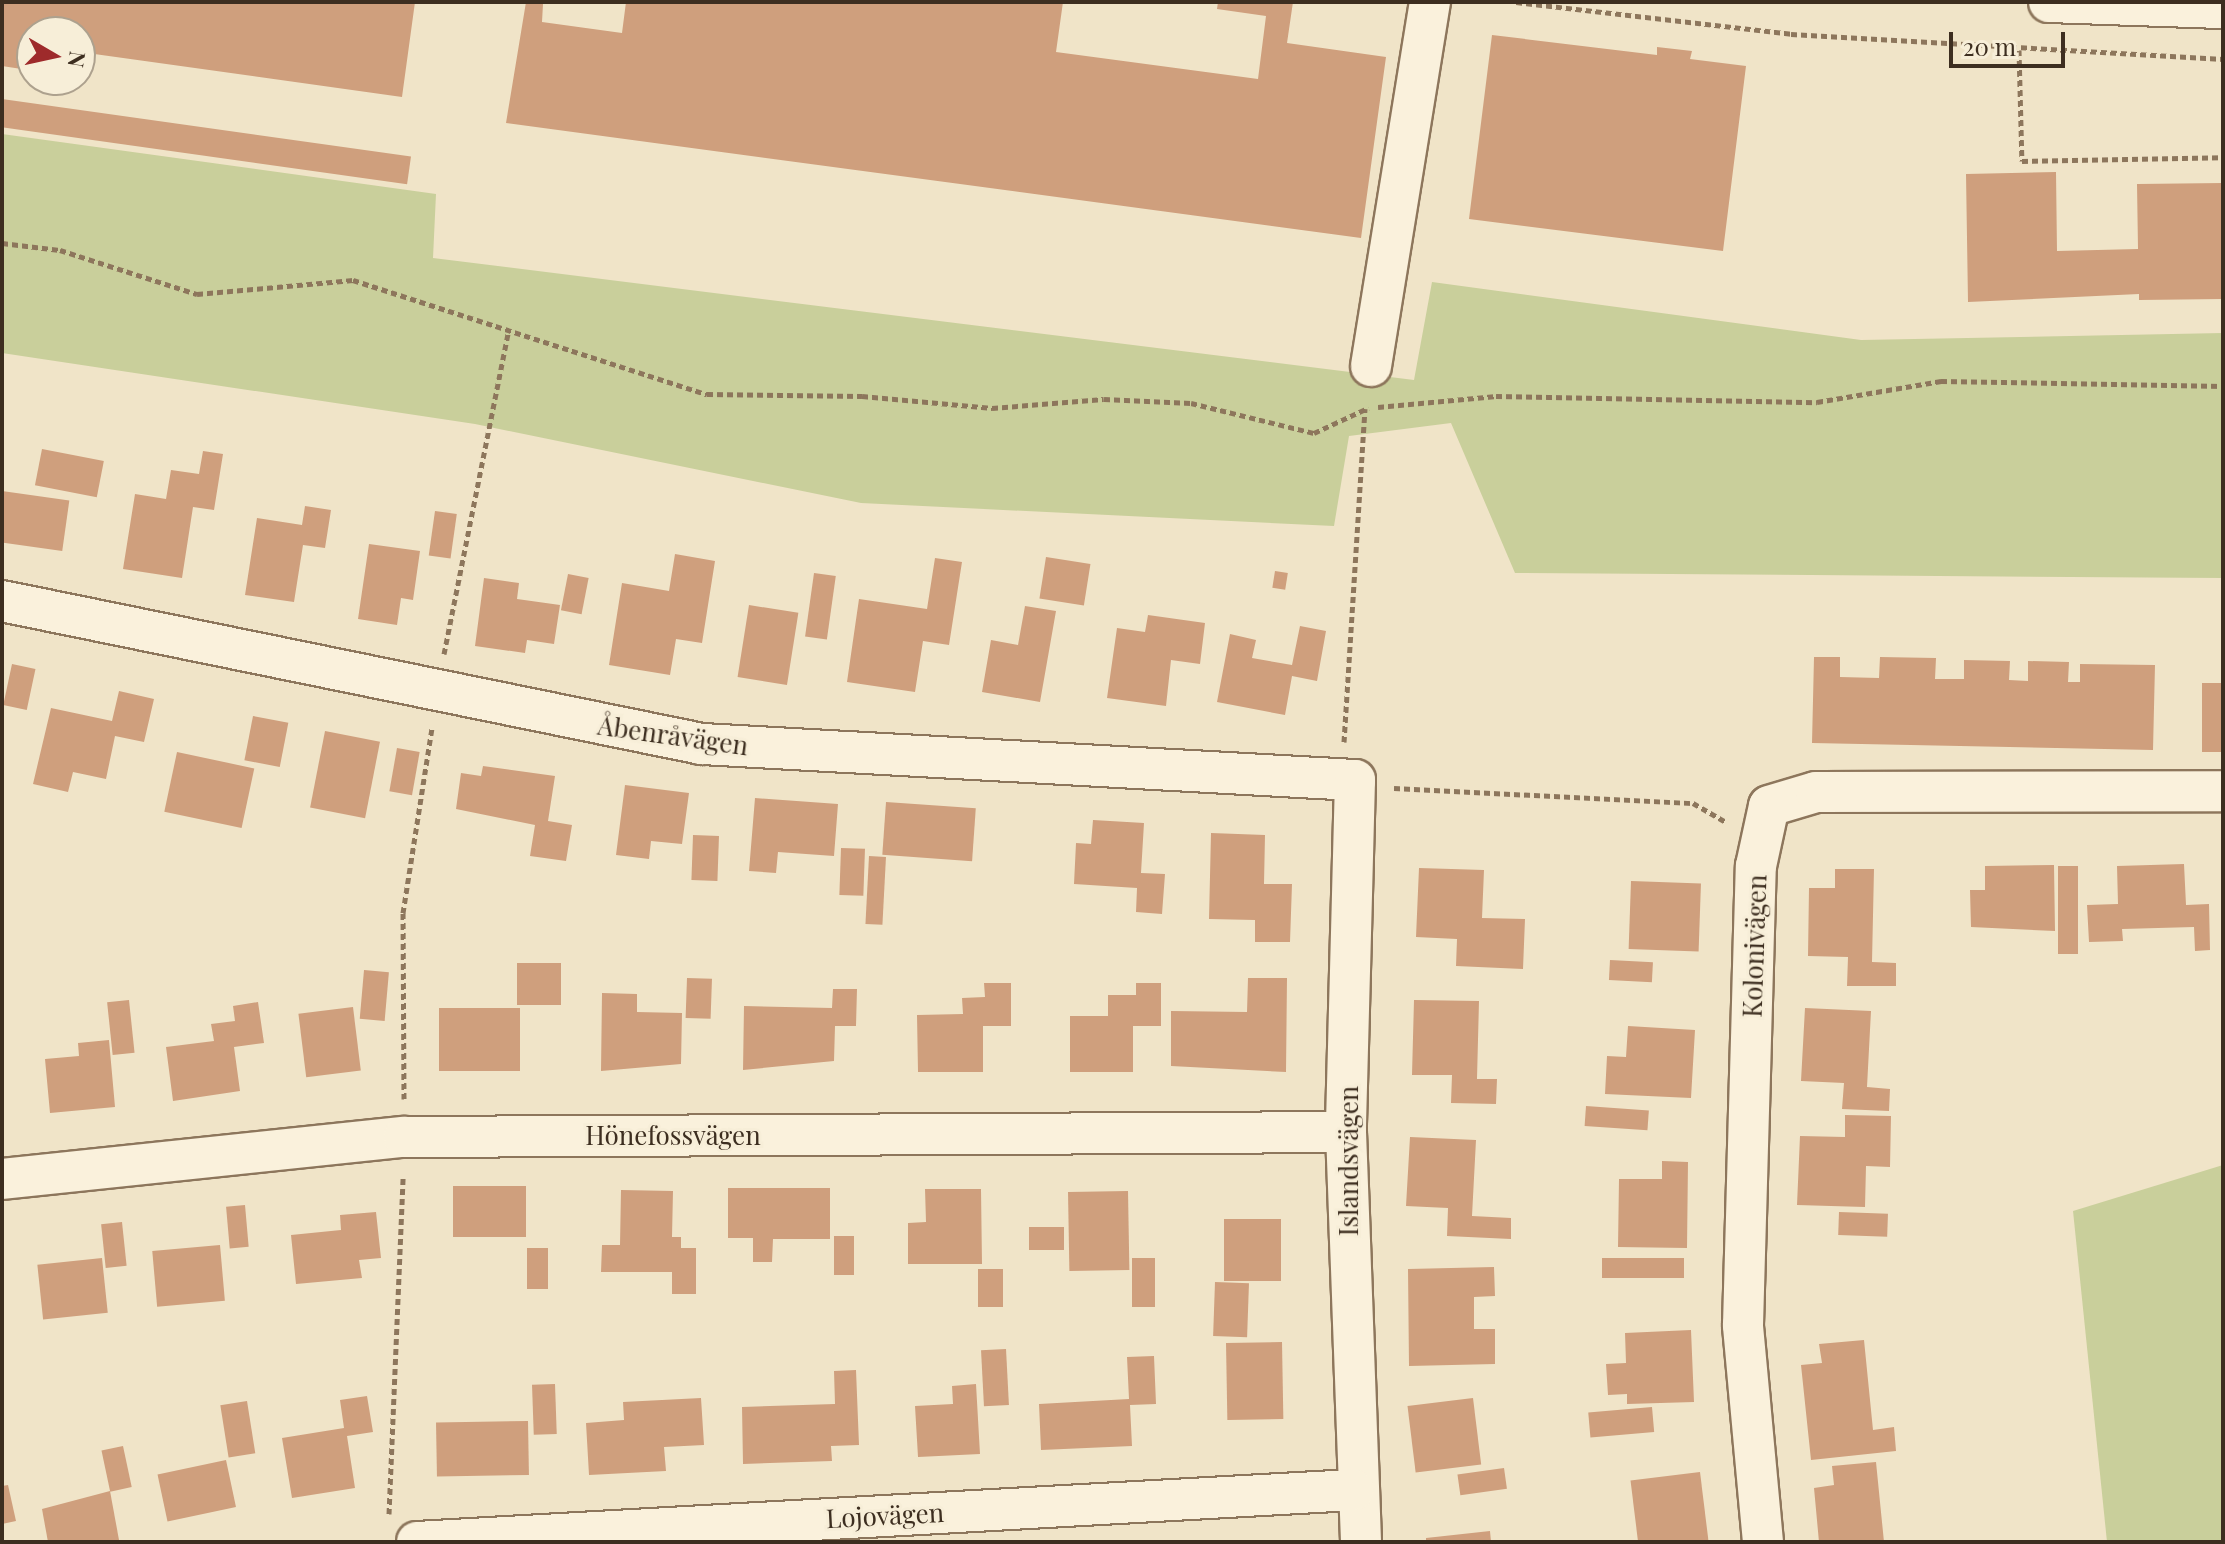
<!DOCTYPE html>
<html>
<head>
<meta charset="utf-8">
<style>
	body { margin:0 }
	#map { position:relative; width:2225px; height:1544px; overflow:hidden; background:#f0e4c8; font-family:"Playfair Display",serif }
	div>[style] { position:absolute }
	.green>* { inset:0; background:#c9cf9b }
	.building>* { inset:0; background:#cf9f7d; transform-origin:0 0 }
	.path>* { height:5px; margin-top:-2.5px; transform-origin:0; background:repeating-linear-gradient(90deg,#8d765c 0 6px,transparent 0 10px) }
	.roads { filter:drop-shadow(2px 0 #8d765c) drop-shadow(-2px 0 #8d765c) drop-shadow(0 2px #8d765c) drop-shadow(0 -2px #8d765c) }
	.minor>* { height:40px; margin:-20px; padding:0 20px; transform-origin:20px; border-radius:20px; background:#faf1dc }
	span { translate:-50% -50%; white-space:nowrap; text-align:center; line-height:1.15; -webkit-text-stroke:6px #f7eed8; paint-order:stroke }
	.street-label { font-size:26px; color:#3d2e20 }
	.frame { position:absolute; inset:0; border:4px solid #3d2e20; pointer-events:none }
	.north { position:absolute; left:16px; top:16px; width:80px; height:80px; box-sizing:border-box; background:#f7eed8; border:2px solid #ada18e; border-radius:50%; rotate:99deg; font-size:22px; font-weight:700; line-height:32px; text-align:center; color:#3d2e20 }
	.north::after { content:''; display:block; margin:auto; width:28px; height:36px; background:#9e2a2b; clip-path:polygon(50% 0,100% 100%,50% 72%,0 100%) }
	.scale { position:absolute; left:1949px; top:32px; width:116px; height:36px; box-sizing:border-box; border:4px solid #3d2e20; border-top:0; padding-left:10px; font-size:24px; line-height:28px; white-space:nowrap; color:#3d2e20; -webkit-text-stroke:6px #f7eed8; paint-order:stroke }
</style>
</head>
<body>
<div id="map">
	<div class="green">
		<div style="clip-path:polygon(2px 134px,436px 194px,433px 258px,1414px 380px,1432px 282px,1861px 340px,2223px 333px,2223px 578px,1515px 573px,1451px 423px,1349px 436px,1334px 526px,861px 503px,475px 424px,2px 353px)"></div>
		<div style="clip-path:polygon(2223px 1165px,2223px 1542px,2107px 1542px,2073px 1211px)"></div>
	</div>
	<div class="building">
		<div style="clip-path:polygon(4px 2px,415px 2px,402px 97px,80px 52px,80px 32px,32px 32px,28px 70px,2px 66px)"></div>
		<div style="clip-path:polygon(526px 2px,543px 4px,542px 22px,622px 33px,626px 2px,1063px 2px,1056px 52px,1258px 79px,1266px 16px,1217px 9px,1218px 2px,1293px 2px,1287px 43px,1386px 57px,1361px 238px,506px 123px)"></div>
		<div style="clip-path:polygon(1492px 35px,1657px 55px,1657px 47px,1692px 51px,1690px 59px,1746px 66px,1723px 251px,1469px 219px)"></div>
		<div style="left:2px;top:99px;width:413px;height:28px;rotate:8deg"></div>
		<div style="clip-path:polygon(2056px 172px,2057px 251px,2138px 249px,2137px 184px,2223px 183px,2223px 299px,2139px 300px,2139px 294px,1968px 302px,1966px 174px)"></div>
		<div style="left:42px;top:449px;width:63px;height:37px;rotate:11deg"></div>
		<div style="clip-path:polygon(203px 451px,223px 454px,214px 510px,193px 507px,182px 578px,123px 569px,135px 494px,166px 499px,171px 470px,199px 474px)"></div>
		<div style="left:2px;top:491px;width:68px;height:51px;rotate:8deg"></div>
		<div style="clip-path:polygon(305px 506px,331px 510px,325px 548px,303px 545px,294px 602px,245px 595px,257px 518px,302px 525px)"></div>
		<div style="left:435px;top:511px;width:22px;height:45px;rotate:8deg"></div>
		<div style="clip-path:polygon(369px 544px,420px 551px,413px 600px,401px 598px,397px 625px,358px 619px)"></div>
		<div style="clip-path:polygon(675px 554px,715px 561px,702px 643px,676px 639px,670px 675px,609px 665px,622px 583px,669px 591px)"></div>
		<div style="left:1046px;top:557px;width:45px;height:42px;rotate:9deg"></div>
		<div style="clip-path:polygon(935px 558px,962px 562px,949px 645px,923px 641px,915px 692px,847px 682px,859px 599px,927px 609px)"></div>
		<div style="left:1275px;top:571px;width:13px;height:17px;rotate:9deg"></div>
		<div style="left:814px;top:573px;width:22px;height:64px;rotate:8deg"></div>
		<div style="left:568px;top:574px;width:21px;height:37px;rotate:11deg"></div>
		<div style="clip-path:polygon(484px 578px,519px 583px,517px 599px,560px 605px,554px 644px,527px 640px,525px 653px,475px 646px)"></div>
		<div style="left:749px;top:605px;width:50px;height:73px;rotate:9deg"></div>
		<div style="clip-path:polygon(1025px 606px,1056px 611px,1040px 702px,982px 692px,991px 640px,1018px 645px)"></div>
		<div style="clip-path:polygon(1148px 615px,1205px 623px,1200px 664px,1171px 660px,1166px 706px,1107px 698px,1117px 628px,1145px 632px)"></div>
		<div style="clip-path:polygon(1300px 626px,1326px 631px,1317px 681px,1292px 676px,1285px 715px,1217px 702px,1230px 634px,1256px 640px,1252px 658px,1292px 665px)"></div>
		<div style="clip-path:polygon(1814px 657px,1840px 657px,1840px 677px,1879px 678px,1880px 657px,1936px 658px,1935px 679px,1964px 679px,1964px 660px,2010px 661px,2009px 680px,2028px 681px,2028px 661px,2069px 662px,2068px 682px,2080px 682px,2080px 664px,2155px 665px,2153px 750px,1812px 743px)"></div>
		<div style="left:12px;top:664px;width:24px;height:42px;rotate:12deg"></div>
		<div style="left:2223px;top:683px;width:69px;height:21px;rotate:90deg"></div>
		<div style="clip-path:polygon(119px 691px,154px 699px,144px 742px,115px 736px,106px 779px,73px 772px,68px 792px,33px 784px,51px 708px,112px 721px)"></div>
		<div style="left:253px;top:716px;width:36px;height:45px;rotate:11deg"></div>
		<div style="left:325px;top:731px;width:56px;height:78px;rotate:11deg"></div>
		<div style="left:397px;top:748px;width:23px;height:44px;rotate:10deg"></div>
		<div style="left:177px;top:752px;width:79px;height:61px;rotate:12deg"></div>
		<div style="clip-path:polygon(483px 766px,555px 776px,548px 821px,572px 825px,566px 861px,530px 856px,535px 825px,456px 809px,461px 773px,481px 776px)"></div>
		<div style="clip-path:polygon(625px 785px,689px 793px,682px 844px,651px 841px,649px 859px,616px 855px)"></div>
		<div style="clip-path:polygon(755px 798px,838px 804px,834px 856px,778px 852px,776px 873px,749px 871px)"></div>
		<div style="left:886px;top:802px;width:90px;height:53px;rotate:4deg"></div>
		<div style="clip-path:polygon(1093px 820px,1144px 823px,1141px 873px,1165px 874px,1162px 914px,1136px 912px,1137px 888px,1074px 884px,1076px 843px,1091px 844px)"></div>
		<div style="clip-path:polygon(1211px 833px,1265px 835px,1264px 884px,1292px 884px,1290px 942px,1255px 942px,1255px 920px,1209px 919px)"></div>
		<div style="left:693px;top:835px;width:26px;height:45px;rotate:2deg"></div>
		<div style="left:841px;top:848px;width:24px;height:47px;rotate:2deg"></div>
		<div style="left:869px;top:856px;width:17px;height:68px;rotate:3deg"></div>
		<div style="clip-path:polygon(2184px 864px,2186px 905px,2209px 904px,2210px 950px,2195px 951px,2194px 927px,2122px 929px,2123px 941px,2089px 942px,2087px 905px,2118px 904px,2117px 866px)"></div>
		<div style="clip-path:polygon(2054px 865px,2055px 931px,1971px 927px,1970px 890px,1985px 890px,1985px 866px)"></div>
		<div style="left:2058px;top:866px;width:20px;height:88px"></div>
		<div style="clip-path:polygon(1419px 868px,1484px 870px,1482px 918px,1525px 919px,1523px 969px,1456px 966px,1457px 939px,1416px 937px)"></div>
		<div style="clip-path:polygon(1835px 869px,1874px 869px,1872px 962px,1896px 963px,1896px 986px,1847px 986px,1848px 957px,1808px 956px,1809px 888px,1835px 888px)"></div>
		<div style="left:1631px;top:881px;width:70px;height:68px;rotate:2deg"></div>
		<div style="left:1610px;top:960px;width:43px;height:20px;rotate:3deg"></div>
		<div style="left:517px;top:963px;width:44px;height:42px"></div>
		<div style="left:364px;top:970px;width:25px;height:49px;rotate:5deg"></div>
		<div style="left:687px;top:978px;width:25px;height:40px;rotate:2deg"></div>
		<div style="clip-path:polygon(1248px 978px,1287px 978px,1286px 1072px,1171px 1066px,1171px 1011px,1247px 1012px)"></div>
		<div style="clip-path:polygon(984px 983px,1011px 983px,1011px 1026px,983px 1026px,983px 1072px,918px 1072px,917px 1015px,963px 1014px,962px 998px,985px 997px)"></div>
		<div style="clip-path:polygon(1136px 983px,1161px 983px,1161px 1026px,1133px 1026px,1133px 1072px,1070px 1072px,1070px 1016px,1108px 1016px,1108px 995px,1136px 995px)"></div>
		<div style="clip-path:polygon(833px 989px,857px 989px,856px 1026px,835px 1026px,834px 1061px,743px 1070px,744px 1006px,832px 1008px)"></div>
		<div style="clip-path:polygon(602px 993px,637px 994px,637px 1012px,682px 1013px,681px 1064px,601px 1071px)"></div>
		<div style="left:129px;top:1000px;width:53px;height:22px;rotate:84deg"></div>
		<div style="clip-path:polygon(1414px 1000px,1479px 1001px,1477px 1079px,1497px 1079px,1496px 1104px,1451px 1103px,1452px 1075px,1412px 1075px)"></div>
		<div style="clip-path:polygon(258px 1002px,264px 1043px,234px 1047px,240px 1091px,173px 1101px,166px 1047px,214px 1041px,211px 1024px,235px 1021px,233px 1006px)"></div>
		<div style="left:353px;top:1007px;width:64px;height:55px;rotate:83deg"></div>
		<div style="left:439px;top:1008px;width:81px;height:63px"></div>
		<div style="clip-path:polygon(1805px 1008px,1871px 1011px,1867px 1087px,1890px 1089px,1889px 1111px,1842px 1109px,1844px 1083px,1801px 1081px)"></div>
		<div style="clip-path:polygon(1628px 1026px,1695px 1030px,1691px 1098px,1605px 1094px,1607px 1056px,1626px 1057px)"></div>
		<div style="clip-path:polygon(109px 1040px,115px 1107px,50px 1113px,45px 1059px,79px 1056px,78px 1043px)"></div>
		<div style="left:1586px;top:1106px;width:63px;height:20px;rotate:4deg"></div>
		<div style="clip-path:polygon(1845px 1115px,1891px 1116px,1890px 1167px,1866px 1166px,1865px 1207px,1797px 1205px,1800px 1136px,1845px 1137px)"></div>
		<div style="clip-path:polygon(1410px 1137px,1476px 1140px,1472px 1216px,1511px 1218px,1511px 1239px,1447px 1236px,1448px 1208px,1406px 1206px)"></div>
		<div style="clip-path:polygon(1662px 1161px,1688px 1162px,1687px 1248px,1618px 1247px,1619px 1179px,1662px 1179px)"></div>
		<div style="left:453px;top:1186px;width:73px;height:51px"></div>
		<div style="clip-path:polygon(728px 1188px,830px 1188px,830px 1239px,773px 1239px,772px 1262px,753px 1262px,753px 1238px,728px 1238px)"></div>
		<div style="clip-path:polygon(925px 1189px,981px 1189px,982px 1264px,908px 1264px,908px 1223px,926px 1222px)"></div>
		<div style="clip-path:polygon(621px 1190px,673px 1191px,672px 1237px,681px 1237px,681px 1248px,696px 1248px,696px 1294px,672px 1294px,672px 1272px,601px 1272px,602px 1245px,620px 1245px)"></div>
		<div style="left:1128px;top:1191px;width:79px;height:60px;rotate:89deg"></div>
		<div style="left:245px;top:1205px;width:42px;height:19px;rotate:85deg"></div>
		<div style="clip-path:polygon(376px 1212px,381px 1258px,359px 1260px,362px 1278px,296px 1284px,291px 1235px,341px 1230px,340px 1215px)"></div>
		<div style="left:1839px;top:1212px;width:49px;height:23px;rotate:2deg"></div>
		<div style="left:1224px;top:1219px;width:57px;height:62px"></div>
		<div style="left:122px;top:1222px;width:44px;height:21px;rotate:84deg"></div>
		<div style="left:1029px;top:1227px;width:35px;height:23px"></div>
		<div style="left:834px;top:1236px;width:20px;height:39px"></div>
		<div style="left:220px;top:1245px;width:56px;height:68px;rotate:85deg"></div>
		<div style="left:527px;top:1248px;width:21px;height:41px"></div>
		<div style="left:102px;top:1258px;width:55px;height:65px;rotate:84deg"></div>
		<div style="left:1132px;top:1258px;width:23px;height:49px"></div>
		<div style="left:1684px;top:1258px;width:20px;height:82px;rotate:90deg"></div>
		<div style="clip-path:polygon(1494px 1267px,1495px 1296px,1474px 1297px,1474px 1329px,1495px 1329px,1495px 1364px,1409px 1366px,1408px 1269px)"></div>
		<div style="left:978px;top:1269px;width:25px;height:38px"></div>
		<div style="left:1215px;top:1282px;width:34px;height:54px;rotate:2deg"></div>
		<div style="clip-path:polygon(1691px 1330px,1694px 1402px,1627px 1404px,1627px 1394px,1608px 1395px,1606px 1364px,1626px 1363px,1625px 1333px)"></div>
		<div style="clip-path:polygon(1864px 1340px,1873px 1430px,1894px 1427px,1896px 1451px,1811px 1460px,1801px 1365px,1822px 1363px,1819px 1344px)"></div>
		<div style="left:1282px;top:1342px;width:77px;height:56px;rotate:89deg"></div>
		<div style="left:1006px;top:1349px;width:56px;height:25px;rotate:87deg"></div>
		<div style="clip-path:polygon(1154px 1356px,1156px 1404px,1130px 1405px,1132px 1446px,1041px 1450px,1039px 1404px,1129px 1399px,1127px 1357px)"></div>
		<div style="clip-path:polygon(856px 1370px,859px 1445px,831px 1446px,832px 1461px,743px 1464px,742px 1407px,835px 1404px,834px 1371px)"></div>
		<div style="left:555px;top:1384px;width:50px;height:23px;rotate:88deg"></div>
		<div style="clip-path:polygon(976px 1384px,980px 1454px,918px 1457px,915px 1406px,953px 1404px,952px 1386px)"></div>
		<div style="clip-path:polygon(367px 1396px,373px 1432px,347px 1436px,355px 1488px,292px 1498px,282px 1438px,344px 1428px,340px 1400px)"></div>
		<div style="clip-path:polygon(701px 1398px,704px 1445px,664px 1447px,666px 1471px,589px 1475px,586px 1423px,624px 1420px,623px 1402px)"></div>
		<div style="left:1473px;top:1398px;width:67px;height:66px;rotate:83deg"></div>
		<div style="left:247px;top:1401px;width:53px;height:27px;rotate:81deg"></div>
		<div style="left:1652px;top:1407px;width:25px;height:64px;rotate:85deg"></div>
		<div style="left:528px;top:1421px;width:54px;height:92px;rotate:89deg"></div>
		<div style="left:123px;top:1446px;width:42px;height:22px;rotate:78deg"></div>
		<div style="left:226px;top:1460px;width:48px;height:70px;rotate:78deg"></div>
		<div style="clip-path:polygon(1876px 1462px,1884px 1542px,1819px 1542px,1814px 1488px,1834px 1485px,1832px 1466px)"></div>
		<div style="left:1504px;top:1468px;width:21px;height:47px;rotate:82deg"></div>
		<div style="left:1700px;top:1472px;width:70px;height:70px;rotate:83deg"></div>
		<div style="clip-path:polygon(8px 1485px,16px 1521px,2px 1524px,2px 1486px)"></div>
		<div style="clip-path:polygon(110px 1491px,119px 1540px,48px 1542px,42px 1509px)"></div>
		<div style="clip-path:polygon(1490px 1531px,1491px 1542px,1426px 1542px,1426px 1538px)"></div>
	</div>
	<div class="path">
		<div style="left:1516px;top:2px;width:277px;rotate:6.6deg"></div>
		<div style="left:1791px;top:34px;width:433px;rotate:3.3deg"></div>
		<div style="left:2019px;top:50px;width:111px;rotate:88.5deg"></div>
		<div style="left:2022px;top:161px;width:201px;rotate:-1.1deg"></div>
		<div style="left:2px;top:243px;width:58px;rotate:6.9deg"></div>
		<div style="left:60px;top:250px;width:144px;rotate:17.8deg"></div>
		<div style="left:197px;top:294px;width:157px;rotate:-5.1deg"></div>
		<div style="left:353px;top:280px;width:372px;rotate:17.9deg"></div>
		<div style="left:707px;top:394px;width:155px;rotate:0.7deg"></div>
		<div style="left:862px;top:396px;width:131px;rotate:5.3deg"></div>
		<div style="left:992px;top:408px;width:112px;rotate:-4.6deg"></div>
		<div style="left:1104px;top:399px;width:87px;rotate:2.6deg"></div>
		<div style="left:1191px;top:403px;width:127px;rotate:13.7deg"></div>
		<div style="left:1314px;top:433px;width:60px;rotate:-24.8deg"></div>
		<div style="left:1378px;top:407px;width:119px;rotate:-5.3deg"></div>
		<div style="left:1496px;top:396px;width:321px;rotate:1.1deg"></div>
		<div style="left:1817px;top:402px;width:126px;rotate:-9.6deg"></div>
		<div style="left:1941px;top:381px;width:282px;rotate:1deg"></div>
		<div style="left:444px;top:654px;width:327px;rotate:-78.7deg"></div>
		<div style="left:1344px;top:742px;width:334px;rotate:-86.4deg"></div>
		<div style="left:1394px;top:788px;width:299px;rotate:2.9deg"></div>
		<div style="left:1693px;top:803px;width:38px;rotate:30deg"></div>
		<div style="left:404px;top:1099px;width:186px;rotate:-90.3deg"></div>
		<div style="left:403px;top:913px;width:188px;rotate:-81.1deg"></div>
		<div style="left:389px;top:1514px;width:337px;rotate:-87.6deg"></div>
	</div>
	<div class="roads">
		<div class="minor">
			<div style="left:2049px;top:2px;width:174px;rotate:2deg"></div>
			<div style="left:1371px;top:366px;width:369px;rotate:-80.8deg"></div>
			<div style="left:2px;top:601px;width:714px;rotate:11.55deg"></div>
			<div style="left:702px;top:744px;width:654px;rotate:3.16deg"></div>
			<div style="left:1355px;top:780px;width:352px;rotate:91.5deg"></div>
			<div style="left:1346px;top:1132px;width:410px;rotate:87.9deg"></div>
			<div style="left:2px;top:1179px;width:404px;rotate:-6deg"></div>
			<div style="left:404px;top:1137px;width:942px;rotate:-0.3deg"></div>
			<div style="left:417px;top:1542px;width:938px;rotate:-3.18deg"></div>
			<div style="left:1763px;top:1542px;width:218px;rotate:-95.3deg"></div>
			<div style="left:1743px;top:1325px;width:459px;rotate:-88.4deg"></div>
			<div style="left:1756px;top:866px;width:61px;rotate:-77.8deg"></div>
			<div style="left:1769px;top:806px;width:49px;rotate:-16.6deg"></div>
			<div style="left:1816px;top:792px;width:407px;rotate:-0.1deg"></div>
		</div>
	</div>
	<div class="street-label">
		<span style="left:673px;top:735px;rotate:8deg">Åbenråvägen</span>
		<span style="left:1754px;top:946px;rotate:-88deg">Kolonivägen</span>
		<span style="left:673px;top:1135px">Hönefossvägen</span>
		<span style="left:1348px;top:1161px;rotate:-90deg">Islandsvägen</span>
		<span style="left:885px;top:1515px;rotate:-3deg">Lojovägen</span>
	</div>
	<div class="frame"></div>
	<div class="north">N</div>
	<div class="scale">20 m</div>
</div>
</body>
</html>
